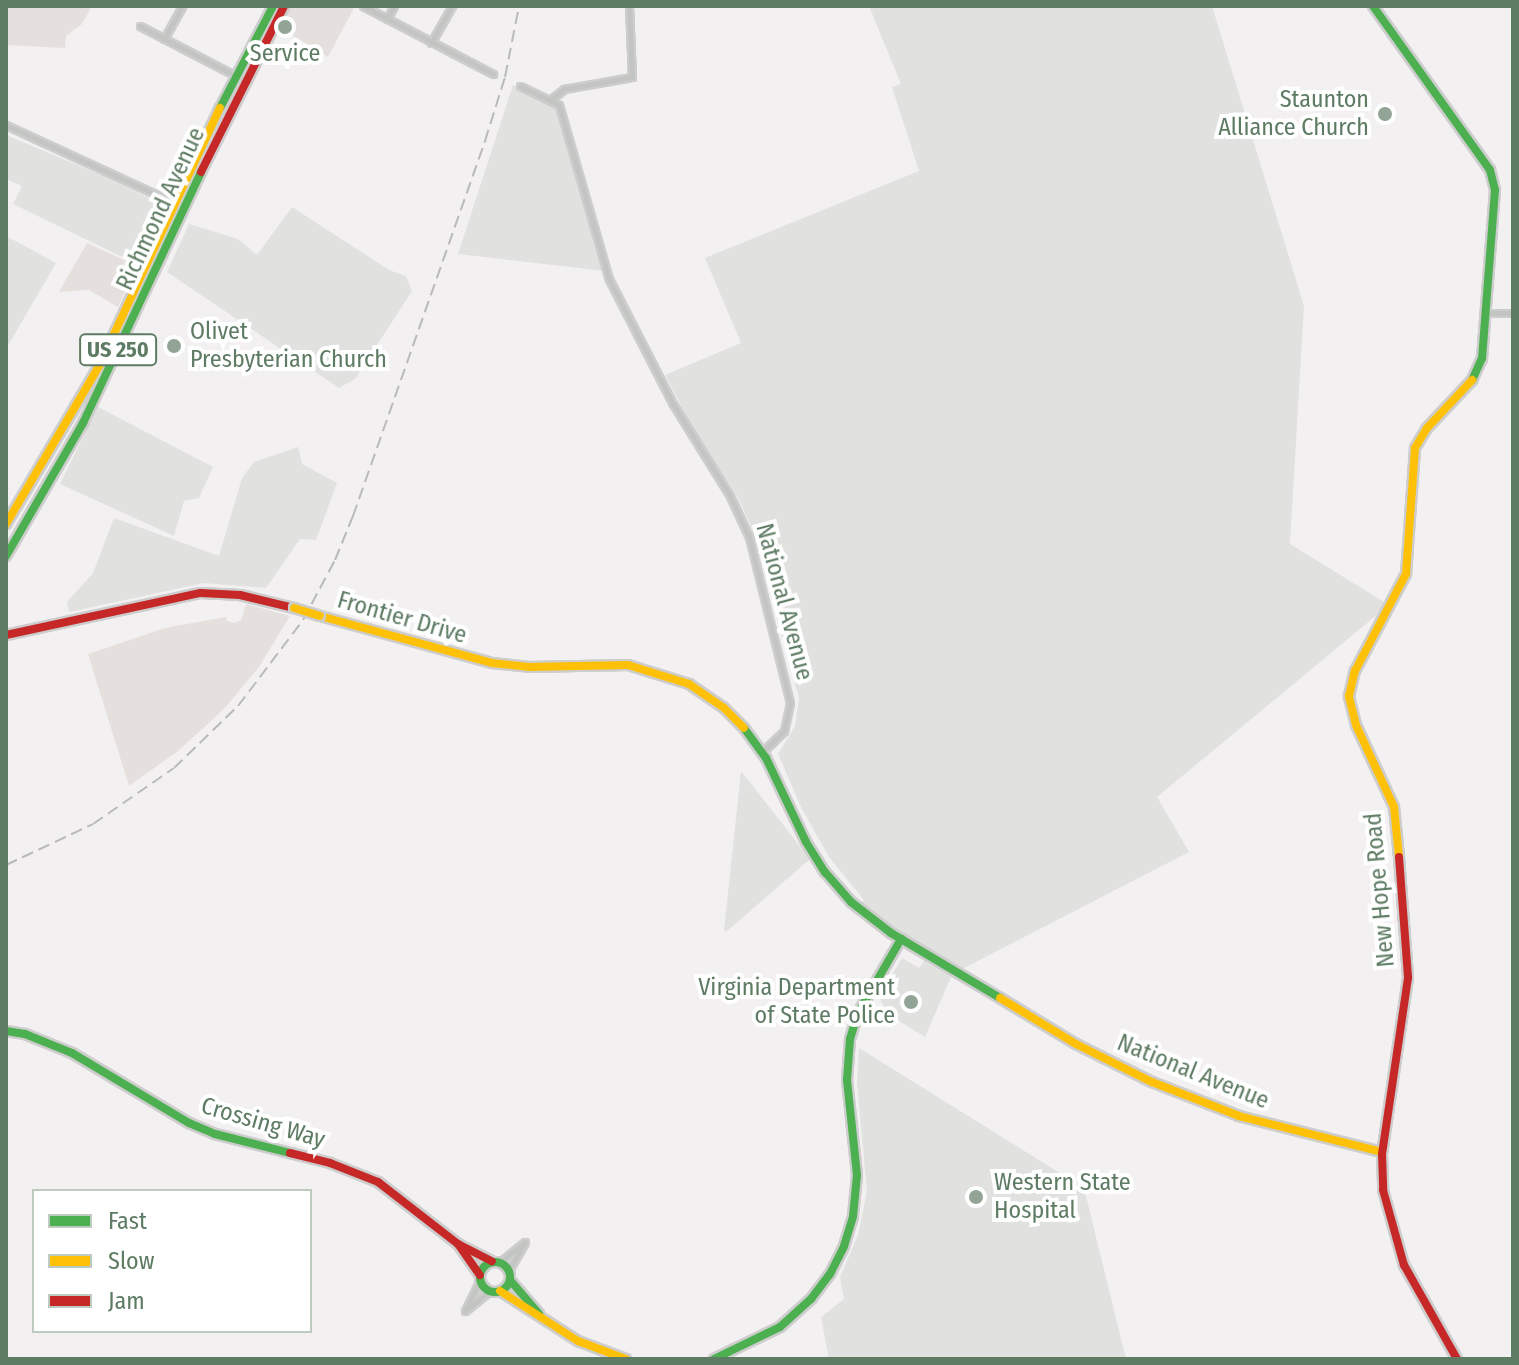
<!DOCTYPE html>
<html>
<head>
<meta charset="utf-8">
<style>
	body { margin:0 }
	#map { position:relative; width:1519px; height:1365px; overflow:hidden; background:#f3f0f1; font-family:"Fira Sans Condensed",sans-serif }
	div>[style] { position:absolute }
	.built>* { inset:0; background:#e1e1e0 }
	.green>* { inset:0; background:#e5e0de }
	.roads { filter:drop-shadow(2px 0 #cccdcc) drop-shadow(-2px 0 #cccdcc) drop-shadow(0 2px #cccdcc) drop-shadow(0 -2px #cccdcc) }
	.street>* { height:5px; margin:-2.5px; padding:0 2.5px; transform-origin:2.5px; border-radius:2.5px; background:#c3c5c2 }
	.fast>* { height:8px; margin:-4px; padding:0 4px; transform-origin:4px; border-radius:4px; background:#4caf50 }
	.fast>.ring { margin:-4px; padding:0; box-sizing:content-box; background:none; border:8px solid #4caf50; border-radius:50% }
	.slow>* { height:8px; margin:-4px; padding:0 4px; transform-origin:4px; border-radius:4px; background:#ffc107 }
	.jam>* { height:8px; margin:-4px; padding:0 4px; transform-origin:4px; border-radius:4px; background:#c62828 }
	.rail>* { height:2px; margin-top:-1px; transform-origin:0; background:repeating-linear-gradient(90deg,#b8bab8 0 12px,transparent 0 18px) }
	.bridges { filter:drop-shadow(2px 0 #cccdcc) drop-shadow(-2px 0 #cccdcc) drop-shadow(0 2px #cccdcc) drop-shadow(0 -2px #cccdcc) }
	.slow-bridge>* { height:8px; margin:-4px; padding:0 4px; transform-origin:4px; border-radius:4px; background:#ffc107 }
	.dots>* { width:22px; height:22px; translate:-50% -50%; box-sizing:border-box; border:4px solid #fff; border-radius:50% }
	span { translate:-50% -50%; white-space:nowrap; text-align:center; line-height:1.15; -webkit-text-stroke:8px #fff; paint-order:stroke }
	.shield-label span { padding:2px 6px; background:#fff; border:2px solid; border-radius:6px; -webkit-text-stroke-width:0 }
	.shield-label { font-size:22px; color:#5e7b63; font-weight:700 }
	.poi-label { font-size:24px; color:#5e7b63 }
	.right { translate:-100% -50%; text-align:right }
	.left { translate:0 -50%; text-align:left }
	.street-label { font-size:24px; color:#5e7b63 }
	.frame { position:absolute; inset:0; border:8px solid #5e7b63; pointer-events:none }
	.legend { position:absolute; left:32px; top:1189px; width:280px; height:144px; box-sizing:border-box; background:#fff; border:2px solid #bfcac1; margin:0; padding:10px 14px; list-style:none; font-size:24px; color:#5e7b63 }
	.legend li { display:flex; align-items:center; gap:16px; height:40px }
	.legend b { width:40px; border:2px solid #bfcac1 }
</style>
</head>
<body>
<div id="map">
	<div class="built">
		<div style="clip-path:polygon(869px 6px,1212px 6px,1304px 306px,1290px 544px,1389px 605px,1157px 797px,1189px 852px,962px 969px,880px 920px,860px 903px,864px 900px,829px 857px,802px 809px,778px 754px,795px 726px,799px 698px,752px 529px,737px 496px,689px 421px,665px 375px,741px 343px,705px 258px,919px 171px,892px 87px,901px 84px)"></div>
		<div style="clip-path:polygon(513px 85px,559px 105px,604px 271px,458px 254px)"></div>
		<div style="clip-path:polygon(6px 135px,106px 177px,165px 206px,139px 265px,13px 204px,22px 186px,6px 179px)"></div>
		<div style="clip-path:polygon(292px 207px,389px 270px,406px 276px,412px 291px,355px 379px,339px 388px,167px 272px,189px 224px,238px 239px,257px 255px)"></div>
		<div style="clip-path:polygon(6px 236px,56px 263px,6px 349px)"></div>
		<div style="clip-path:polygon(98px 407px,213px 467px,199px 498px,184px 501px,174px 536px,60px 484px)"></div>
		<div style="clip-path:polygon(298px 447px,302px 464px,337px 483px,316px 540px,300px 539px,266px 588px,204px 583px,69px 612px,67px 602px,93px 573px,114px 518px,219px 556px,242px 478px,254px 462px)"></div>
		<div style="clip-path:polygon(741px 771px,810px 859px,726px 932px,724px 930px)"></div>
		<div style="clip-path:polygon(902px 958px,919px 968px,924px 961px,951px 977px,925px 1037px,888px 1014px,879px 997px)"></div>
		<div style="clip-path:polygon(859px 1048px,1084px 1188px,1126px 1359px,829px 1359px,821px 1317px,844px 1299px,840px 1277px,858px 1235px,867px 1191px,857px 1084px)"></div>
	</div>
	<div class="green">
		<div style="clip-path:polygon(6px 6px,92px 6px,82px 24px,66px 36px,65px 48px,6px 45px)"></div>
		<div style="clip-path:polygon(290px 6px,355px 6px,328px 57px,278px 26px)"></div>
		<div style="clip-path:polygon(87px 243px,137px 266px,118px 307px,89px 290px,59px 292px)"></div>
		<div style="clip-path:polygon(246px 604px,290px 616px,259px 667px,224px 709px,178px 751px,129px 786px,88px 654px,165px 628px,226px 617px,227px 621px,235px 623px,241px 620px)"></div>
	</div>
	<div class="roads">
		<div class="street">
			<div style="left:363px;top:6px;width:147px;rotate:27.6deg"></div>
			<div style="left:387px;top:19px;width:15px;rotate:-62deg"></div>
			<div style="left:140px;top:26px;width:108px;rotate:27.5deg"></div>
			<div style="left:164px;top:39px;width:38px;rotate:-61deg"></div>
			<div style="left:431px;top:43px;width:43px;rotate:-60.4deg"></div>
			<div style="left:520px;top:86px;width:43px;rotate:26deg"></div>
			<div style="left:559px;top:105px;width:181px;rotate:74deg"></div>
			<div style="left:609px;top:279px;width:140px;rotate:62.9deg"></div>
			<div style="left:673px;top:404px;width:108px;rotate:58.2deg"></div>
			<div style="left:730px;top:496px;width:45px;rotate:65.1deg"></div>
			<div style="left:749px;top:537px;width:171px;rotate:76.1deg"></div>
			<div style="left:790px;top:703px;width:29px;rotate:102deg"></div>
			<div style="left:784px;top:731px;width:30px;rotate:136deg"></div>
			<div style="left:550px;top:100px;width:18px;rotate:-38deg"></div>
			<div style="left:564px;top:89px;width:69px;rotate:-10deg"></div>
			<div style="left:632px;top:77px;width:71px;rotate:-92.4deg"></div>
			<div style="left:6px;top:125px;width:188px;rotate:24.8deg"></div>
			<div style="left:1489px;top:313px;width:24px"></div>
			<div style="left:500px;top:1262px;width:32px;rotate:-39deg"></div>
			<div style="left:509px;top:1270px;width:32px;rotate:-60deg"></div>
			<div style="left:465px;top:1311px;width:34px;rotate:-64deg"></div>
			<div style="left:465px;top:1311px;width:32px;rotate:-39deg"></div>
		</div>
		<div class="fast">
			<div style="left:1373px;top:6px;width:201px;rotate:54.5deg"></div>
			<div style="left:1490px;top:170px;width:21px;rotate:76deg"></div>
			<div style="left:1495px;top:190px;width:169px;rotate:94.4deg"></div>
			<div style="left:1482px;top:358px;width:24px;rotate:114deg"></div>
			<div style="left:220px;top:108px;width:115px;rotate:-62.5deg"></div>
			<div style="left:6px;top:556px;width:154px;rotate:-59.9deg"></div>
			<div style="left:83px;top:423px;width:277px;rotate:-64.8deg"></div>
			<div style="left:744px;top:728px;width:37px;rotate:54deg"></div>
			<div style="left:766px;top:758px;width:93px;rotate:64.5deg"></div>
			<div style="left:806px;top:842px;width:36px;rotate:58deg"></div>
			<div style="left:825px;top:872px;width:40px;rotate:49deg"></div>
			<div style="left:851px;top:902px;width:51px;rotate:37.8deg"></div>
			<div style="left:891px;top:933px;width:127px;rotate:30.8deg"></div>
			<div style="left:6px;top:1031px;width:19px;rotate:9deg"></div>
			<div style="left:25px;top:1034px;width:51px;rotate:22deg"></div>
			<div style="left:72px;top:1053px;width:136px;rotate:30.9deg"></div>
			<div style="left:189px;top:1123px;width:28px;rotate:23deg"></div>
			<div style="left:215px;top:1134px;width:77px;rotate:14.2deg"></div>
			<div class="ring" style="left:480px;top:1262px;width:22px;height:22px"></div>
			<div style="left:510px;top:1280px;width:45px;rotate:49.5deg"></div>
			<div style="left:714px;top:1359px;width:73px;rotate:-25.9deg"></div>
			<div style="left:780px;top:1327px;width:42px;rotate:-42.1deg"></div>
			<div style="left:811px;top:1299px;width:31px;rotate:-53deg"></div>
			<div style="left:830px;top:1274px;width:31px;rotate:-63deg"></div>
			<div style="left:844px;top:1246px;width:31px;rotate:-73deg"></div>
			<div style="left:853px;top:1216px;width:41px;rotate:-84.4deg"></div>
			<div style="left:857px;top:1175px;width:96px;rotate:-96deg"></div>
			<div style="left:847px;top:1080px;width:41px;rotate:-85.8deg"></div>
			<div style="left:850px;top:1039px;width:27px;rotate:-73deg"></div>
			<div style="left:858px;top:1013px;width:86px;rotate:-59.8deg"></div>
		</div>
		<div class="slow">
			<div style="left:6px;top:524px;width:183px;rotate:-59.5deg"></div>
			<div style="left:99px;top:366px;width:285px;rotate:-64.9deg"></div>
			<div style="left:320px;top:616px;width:178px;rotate:15.3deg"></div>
			<div style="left:492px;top:663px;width:37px;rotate:6deg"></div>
			<div style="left:529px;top:667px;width:99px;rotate:-1.2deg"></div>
			<div style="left:628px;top:665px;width:64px;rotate:17.3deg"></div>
			<div style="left:689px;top:684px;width:42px;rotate:34.4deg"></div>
			<div style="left:724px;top:708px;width:28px;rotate:45deg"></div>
			<div style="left:1399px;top:857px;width:50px;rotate:-95.7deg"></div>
			<div style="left:1394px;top:807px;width:90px;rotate:-114.9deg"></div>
			<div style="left:1356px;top:725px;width:30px;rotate:-104deg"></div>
			<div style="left:1349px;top:696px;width:26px;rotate:-77deg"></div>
			<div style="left:1355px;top:671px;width:110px;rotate:-62.3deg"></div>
			<div style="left:1406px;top:574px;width:126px;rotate:-85.9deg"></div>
			<div style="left:1415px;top:448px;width:23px;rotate:-59deg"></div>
			<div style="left:1427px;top:428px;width:66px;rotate:-46.8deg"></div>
			<div style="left:1000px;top:998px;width:89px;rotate:31.2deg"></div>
			<div style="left:1076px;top:1044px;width:85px;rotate:26.6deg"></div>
			<div style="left:1152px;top:1082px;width:93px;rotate:21.3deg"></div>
			<div style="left:1239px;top:1116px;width:147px;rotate:14.1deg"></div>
			<div style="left:500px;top:1291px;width:93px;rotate:32.7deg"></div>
			<div style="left:578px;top:1341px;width:51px;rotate:20.6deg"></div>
		</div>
		<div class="jam">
			<div style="left:201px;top:172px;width:186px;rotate:-63.4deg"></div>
			<div style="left:6px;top:635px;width:199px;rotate:-12.2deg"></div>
			<div style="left:201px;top:593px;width:39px;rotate:3deg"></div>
			<div style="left:240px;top:595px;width:56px;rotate:13.5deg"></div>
			<div style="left:1399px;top:857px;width:121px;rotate:85.7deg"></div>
			<div style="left:1408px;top:978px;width:178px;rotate:98.4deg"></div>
			<div style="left:1382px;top:1154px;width:36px;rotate:88deg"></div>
			<div style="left:1383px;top:1190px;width:78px;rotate:74.4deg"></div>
			<div style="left:1404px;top:1265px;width:108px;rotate:60.6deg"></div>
			<div style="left:290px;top:1153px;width:41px;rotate:14deg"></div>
			<div style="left:330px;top:1163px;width:52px;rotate:21.6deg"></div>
			<div style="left:378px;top:1182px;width:101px;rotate:37.8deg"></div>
			<div style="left:458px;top:1244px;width:38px;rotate:27deg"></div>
			<div style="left:458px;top:1244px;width:38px;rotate:55deg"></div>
		</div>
	</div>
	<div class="rail">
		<div style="left:6px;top:865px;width:96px;rotate:-25.2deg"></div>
		<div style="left:93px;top:824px;width:98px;rotate:-34.7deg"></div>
		<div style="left:174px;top:768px;width:89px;rotate:-44.1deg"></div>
		<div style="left:238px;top:706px;width:108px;rotate:-52.9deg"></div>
		<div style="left:303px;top:620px;width:68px;rotate:-61.9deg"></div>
		<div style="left:335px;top:560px;width:48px;rotate:-67.8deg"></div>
		<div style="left:353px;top:516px;width:398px;rotate:-70.6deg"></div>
		<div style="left:485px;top:141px;width:67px;rotate:-72.6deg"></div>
		<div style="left:505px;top:77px;width:72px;rotate:-78.8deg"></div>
	</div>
	<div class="bridges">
		<div class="slow-bridge">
			<div style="left:294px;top:608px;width:27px;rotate:17deg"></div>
		</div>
	</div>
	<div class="dots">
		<div style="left:285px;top:27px;background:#92a495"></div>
		<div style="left:1385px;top:114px;background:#92a495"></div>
		<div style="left:174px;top:346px;background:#92a495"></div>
		<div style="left:911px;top:1002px;background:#92a495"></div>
		<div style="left:976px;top:1197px;background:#92a495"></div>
	</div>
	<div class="shield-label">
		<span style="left:118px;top:350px">US 250</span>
	</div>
	<div class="poi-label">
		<span style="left:285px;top:54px">Service</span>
		<span class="right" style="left:1369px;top:114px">Staunton<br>Alliance Church</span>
		<span class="left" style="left:190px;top:346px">Olivet<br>Presbyterian Church</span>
		<span class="right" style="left:895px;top:1002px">Virginia Department<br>of State Police</span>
		<span class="left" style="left:994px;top:1197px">Western State<br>Hospital</span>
	</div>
	<div class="street-label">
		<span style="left:161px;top:209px;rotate:-65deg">Richmond Avenue</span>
		<span style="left:784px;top:602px;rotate:75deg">National Avenue</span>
		<span style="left:402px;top:618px;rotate:16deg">Frontier Drive</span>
		<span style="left:1380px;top:890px;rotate:-95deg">New Hope Road</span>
		<span style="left:1193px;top:1072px;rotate:22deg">National Avenue</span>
		<span style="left:263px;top:1123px;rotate:16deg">Crossing Way</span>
	</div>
	<div class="frame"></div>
	<ul class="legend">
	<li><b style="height:10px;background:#4caf50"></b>Fast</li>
	<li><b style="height:10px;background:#ffc107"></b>Slow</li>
	<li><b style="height:10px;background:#c62828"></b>Jam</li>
	</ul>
</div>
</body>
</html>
